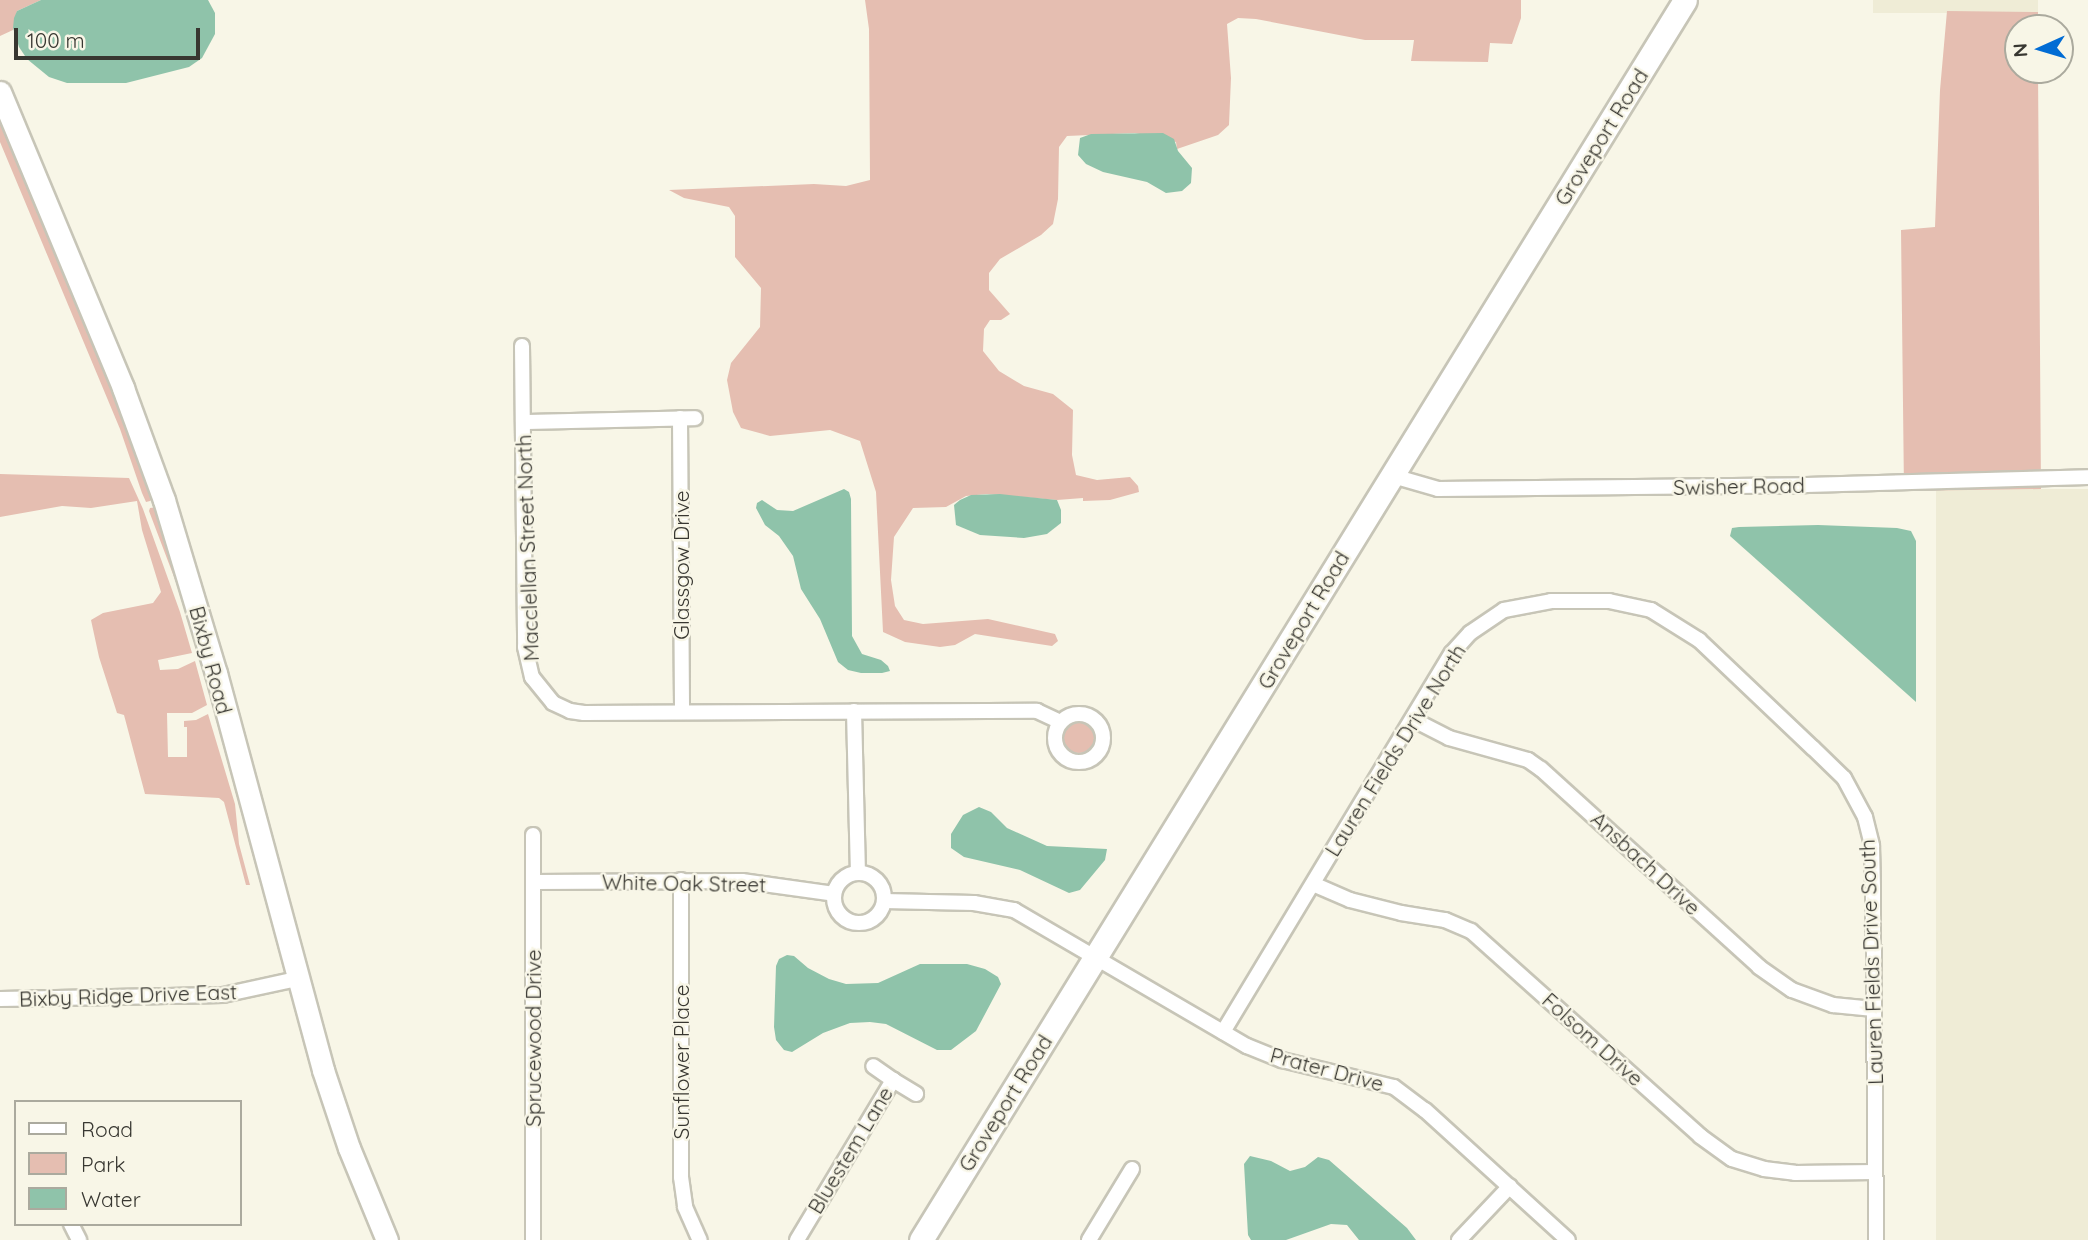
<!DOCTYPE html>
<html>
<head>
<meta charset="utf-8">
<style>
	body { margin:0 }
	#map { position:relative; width:2088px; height:1240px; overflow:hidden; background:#f8f6e7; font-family:Quicksand,sans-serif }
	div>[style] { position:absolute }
	.built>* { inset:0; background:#efecd6; transform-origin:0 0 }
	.green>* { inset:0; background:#e5beb1 }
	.round { border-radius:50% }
	.water>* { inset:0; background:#8fc3aa }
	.roads { filter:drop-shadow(2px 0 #c7c5b7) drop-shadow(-2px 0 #c7c5b7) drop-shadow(0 2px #c7c5b7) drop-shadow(0 -2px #c7c5b7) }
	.street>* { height:14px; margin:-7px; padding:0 7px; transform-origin:7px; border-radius:7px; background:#fff }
	.street>.ring { margin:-7px; padding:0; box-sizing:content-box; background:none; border:14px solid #fff; border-radius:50% }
	.secondary>* { height:21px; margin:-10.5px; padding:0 10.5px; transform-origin:10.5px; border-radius:10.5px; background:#fff }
	.primary>* { height:23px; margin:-11.5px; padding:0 11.5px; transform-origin:11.5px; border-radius:11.5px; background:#fff }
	span { translate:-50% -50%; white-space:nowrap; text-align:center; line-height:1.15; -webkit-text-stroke:5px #f8f6e7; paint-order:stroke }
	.street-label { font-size:21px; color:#383731 }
	.legend { position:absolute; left:14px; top:1100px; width:228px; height:126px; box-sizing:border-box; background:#f8f6e7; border:2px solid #abaa9e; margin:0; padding:9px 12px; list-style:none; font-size:21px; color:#383731 }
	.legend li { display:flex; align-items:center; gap:14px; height:35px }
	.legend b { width:35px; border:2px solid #abaa9e }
	.north { position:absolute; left:2004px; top:14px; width:70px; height:70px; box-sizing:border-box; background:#f8f6e7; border:2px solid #abaa9e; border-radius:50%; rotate:266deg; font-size:19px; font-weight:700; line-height:28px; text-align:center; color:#383731 }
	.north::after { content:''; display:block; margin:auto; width:24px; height:32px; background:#016cd4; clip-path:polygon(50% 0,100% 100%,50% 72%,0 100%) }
	.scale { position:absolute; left:14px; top:28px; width:186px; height:32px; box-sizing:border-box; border:4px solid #383731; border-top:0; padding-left:9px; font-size:21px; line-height:24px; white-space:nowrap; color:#383731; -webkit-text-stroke:5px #f8f6e7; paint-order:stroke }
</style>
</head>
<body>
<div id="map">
	<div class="built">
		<div style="left:1873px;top:0;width:165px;height:13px"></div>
		<div style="left:2088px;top:489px;width:751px;height:152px;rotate:90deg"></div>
	</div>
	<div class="green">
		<div style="clip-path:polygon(0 0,41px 0,17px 11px,13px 30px,0 36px)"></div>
		<div style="clip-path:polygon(865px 0,1521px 0,1521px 18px,1512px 44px,1490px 43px,1488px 62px,1411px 61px,1414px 40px,1365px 40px,1256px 19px,1238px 18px,1227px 24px,1231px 78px,1229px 125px,1218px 135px,1177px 149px,1176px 142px,1135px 133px,1067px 136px,1059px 147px,1058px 199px,1053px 224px,1041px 235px,1000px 259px,989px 273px,989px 290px,1010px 314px,1001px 320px,990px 320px,984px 329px,983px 351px,999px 371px,1024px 386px,1053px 394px,1073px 410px,1072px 455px,1076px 475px,1097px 480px,1130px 477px,1138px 486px,1139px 492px,1110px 500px,1083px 501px,1083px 498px,1057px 500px,987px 494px,966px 496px,946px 507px,913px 508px,894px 537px,891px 580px,895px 606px,904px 620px,923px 624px,988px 619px,1055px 634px,1058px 641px,1052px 646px,975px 634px,955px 645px,940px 647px,905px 642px,883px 632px,876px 492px,860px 441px,830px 430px,770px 436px,741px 428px,733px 412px,727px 380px,731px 363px,760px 327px,761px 288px,735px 257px,735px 216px,729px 207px,684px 198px,669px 190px,814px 184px,846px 186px,870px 180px,869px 29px)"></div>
		<div style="clip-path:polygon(1947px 11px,2038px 12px,2038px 28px,2018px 28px,2018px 70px,2038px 70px,2041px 489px,1904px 491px,1901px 230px,1935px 227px,1940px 90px)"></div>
		<div style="clip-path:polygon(0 118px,70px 278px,155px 497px,150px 501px,146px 502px,142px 493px,120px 429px,0 142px)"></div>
		<div style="clip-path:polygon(0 474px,129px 478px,143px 509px,180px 612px,192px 653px,158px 660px,160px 670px,178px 669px,195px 661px,207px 705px,192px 713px,167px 713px,168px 757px,187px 757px,187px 727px,184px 727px,184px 721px,196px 720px,208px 714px,235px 804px,239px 844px,250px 885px,246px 885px,224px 802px,219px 798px,145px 794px,124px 715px,117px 713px,99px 657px,91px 620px,103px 613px,153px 603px,161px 592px,142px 530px,137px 501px,91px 508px,62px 506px,0 517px)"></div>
		<div style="clip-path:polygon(157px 507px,200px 649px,197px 651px,185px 606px,149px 511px,150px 508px)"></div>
		<div class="round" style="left:1063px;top:721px;width:32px;height:32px"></div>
	</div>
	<div class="water">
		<div style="clip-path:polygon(41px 0,208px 0,215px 13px,215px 34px,202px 58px,189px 67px,126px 83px,67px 83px,49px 77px,27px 59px,19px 47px,13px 28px,14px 18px,17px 11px)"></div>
		<div style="clip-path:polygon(1163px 133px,1174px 139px,1178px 151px,1192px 168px,1191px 183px,1182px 191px,1166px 193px,1147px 182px,1103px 172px,1086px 164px,1078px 155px,1080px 138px,1091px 134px)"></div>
		<div style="clip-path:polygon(844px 489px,849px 492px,851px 499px,852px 636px,862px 654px,881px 660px,888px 666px,890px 671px,882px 673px,861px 673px,848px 670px,838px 662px,820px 619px,801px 589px,793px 556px,779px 536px,765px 525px,756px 508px,757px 503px,762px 500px,777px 510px,793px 511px)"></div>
		<div style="clip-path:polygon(1000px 494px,1057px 500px,1061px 510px,1061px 523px,1047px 534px,1024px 538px,980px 535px,956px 525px,954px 505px,960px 500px,971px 495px)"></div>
		<div style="clip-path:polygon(1818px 525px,1897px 528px,1911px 531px,1916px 541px,1916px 702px,1730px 536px,1732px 528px,1739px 527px)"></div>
		<div style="clip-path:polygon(979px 807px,991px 812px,1007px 828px,1047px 846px,1107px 849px,1105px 860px,1080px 890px,1069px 893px,1020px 870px,964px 857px,951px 848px,951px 834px,963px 815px)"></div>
		<div style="clip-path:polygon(787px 955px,794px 956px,808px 968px,829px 979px,846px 984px,878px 983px,920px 964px,967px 964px,985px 969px,998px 977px,1001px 984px,976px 1031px,951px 1050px,937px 1050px,886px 1024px,870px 1022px,850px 1023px,823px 1033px,792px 1052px,784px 1050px,776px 1040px,774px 1027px,776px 966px,779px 959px)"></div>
		<div style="clip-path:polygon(1250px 1156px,1271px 1161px,1290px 1171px,1305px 1167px,1318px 1157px,1329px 1160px,1407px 1228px,1416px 1240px,1359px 1240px,1347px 1225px,1331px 1224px,1286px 1240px,1251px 1240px,1248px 1235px,1244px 1164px)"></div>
	</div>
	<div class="roads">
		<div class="street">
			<div style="left:522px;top:346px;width:301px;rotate:89.4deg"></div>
			<div style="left:525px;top:647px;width:31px;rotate:77deg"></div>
			<div style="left:532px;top:677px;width:33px;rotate:51deg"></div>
			<div style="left:553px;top:703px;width:19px;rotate:25deg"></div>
			<div style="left:570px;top:711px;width:14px;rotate:8deg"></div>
			<div style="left:584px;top:713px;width:453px;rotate:-0.3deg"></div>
			<div style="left:1037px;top:711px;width:26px;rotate:25deg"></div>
			<div style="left:680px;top:418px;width:294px;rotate:89.6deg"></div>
			<div style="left:523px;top:422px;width:172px;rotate:-1.3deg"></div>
			<div style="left:1393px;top:476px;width:47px;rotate:16.1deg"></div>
			<div style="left:1438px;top:489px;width:368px;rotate:-0.6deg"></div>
			<div style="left:1806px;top:485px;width:282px;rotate:-1.6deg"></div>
			<div style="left:854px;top:711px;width:162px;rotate:88.6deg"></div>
			<div class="ring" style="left:1055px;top:714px;width:34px;height:34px"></div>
			<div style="left:1414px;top:720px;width:39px;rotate:27deg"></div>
			<div style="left:1449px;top:738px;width:82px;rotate:15.6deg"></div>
			<div style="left:1528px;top:760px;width:16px;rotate:35deg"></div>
			<div style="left:1541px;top:769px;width:294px;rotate:42.2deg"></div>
			<div style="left:1759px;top:967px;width:40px;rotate:34.9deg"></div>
			<div style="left:1792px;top:990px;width:44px;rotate:20.1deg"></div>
			<div style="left:1833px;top:1005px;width:41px;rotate:5.6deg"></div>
			<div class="ring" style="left:834px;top:873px;width:36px;height:36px"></div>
			<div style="left:681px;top:880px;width:297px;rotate:90deg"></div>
			<div style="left:681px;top:1177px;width:30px;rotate:82deg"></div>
			<div style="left:685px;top:1207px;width:36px;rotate:66deg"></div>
			<div style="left:534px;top:882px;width:208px;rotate:-0.3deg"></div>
			<div style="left:742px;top:881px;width:93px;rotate:8deg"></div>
			<div style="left:1313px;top:884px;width:40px;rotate:23.4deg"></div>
			<div style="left:1350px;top:900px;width:53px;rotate:14.3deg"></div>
			<div style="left:1401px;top:913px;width:45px;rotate:9deg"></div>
			<div style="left:1445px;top:920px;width:28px;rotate:23deg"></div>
			<div style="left:1471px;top:931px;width:307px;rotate:41.8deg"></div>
			<div style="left:1700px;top:1136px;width:39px;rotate:36deg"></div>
			<div style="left:1732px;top:1159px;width:34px;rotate:17deg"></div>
			<div style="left:1764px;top:1169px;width:31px;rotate:7deg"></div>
			<div style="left:1795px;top:1173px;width:80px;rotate:-0.7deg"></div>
			<div style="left:884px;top:901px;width:90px;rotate:1.3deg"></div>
			<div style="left:974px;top:903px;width:41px;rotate:9.9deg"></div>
			<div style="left:1014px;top:910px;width:270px;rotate:30.3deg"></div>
			<div style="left:1247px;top:1046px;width:38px;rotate:22deg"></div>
			<div style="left:1282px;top:1060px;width:115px;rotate:13.6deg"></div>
			<div style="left:1394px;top:1087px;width:39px;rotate:37deg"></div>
			<div style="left:1425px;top:1110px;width:193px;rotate:42.3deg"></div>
			<div style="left:0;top:999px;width:223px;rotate:-1deg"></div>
			<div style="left:223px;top:995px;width:76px;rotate:-12.2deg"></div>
			<div style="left:1223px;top:1032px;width:443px;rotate:-58.9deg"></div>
			<div style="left:1452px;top:653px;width:27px;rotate:-48deg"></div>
			<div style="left:1470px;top:633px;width:41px;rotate:-34.1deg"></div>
			<div style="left:1504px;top:610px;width:48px;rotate:-10.8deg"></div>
			<div style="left:1551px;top:601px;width:58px"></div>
			<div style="left:1609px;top:601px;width:43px;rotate:12.1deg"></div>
			<div style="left:1651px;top:610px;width:57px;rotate:32deg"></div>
			<div style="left:1699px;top:640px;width:157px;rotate:43.5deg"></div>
			<div style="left:1813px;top:748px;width:43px;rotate:44.1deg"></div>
			<div style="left:1844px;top:778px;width:44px;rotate:61.7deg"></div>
			<div style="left:1865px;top:817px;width:30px;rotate:76deg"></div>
			<div style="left:1872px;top:846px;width:42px;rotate:88.6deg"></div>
			<div style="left:1873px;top:888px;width:352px;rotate:89.5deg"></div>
			<div style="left:893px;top:1080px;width:27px;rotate:31deg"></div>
			<div style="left:71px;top:1224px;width:18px;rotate:63deg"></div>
			<div style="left:533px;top:1240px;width:405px;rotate:-90deg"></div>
			<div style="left:797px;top:1240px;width:187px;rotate:-59deg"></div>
			<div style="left:893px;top:1080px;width:24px;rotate:-145deg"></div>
			<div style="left:1089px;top:1240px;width:83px;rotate:-58.8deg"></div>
			<div style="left:1459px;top:1240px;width:74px;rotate:-46.6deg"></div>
		</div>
		<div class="secondary">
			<div style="left:0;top:92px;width:321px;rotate:67.4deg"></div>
			<div style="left:123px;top:388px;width:119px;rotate:69.9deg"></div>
			<div style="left:164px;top:500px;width:181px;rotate:73.3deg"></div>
			<div style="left:216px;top:673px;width:411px;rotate:74.9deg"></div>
			<div style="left:323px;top:1070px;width:82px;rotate:71.6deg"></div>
			<div style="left:349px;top:1148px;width:100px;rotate:67.6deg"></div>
		</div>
		<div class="primary">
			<div style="left:921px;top:1240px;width:1456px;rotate:-58.36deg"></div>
		</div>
	</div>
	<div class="street-label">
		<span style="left:1601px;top:137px;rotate:-58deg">Groveport Road</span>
		<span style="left:1739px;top:486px;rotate:-1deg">Swisher Road</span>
		<span style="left:527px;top:548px;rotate:-92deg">Macclellan Street North</span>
		<span style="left:681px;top:565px;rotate:-90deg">Glassgow Drive</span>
		<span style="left:1303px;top:620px;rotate:-59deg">Groveport Road</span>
		<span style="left:211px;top:660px;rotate:75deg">Bixby Road</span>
		<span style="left:1395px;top:750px;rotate:-58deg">Lauren Fields Drive North</span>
		<span style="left:1646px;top:863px;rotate:43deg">Ansbach Drive</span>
		<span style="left:684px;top:883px;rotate:1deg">White Oak Street</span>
		<span style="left:1871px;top:962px;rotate:-92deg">Lauren Fields Drive South</span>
		<span style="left:128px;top:995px;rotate:-2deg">Bixby Ridge Drive East</span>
		<span style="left:533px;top:1038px;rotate:-90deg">Sprucewood Drive</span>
		<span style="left:1593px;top:1039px;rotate:42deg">Folsom Drive</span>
		<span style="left:681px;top:1062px;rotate:-90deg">Sunflower Place</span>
		<span style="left:1327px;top:1069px;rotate:15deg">Prater Drive</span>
		<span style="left:1005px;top:1103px;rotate:-58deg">Groveport Road</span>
		<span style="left:850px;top:1150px;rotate:-59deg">Bluestem Lane</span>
	</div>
	<ul class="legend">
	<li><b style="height:9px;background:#fff"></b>Road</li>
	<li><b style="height:19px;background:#e5beb1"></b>Park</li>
	<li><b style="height:19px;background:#8fc3aa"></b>Water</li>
	</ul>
	<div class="north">N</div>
	<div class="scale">100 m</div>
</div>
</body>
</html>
